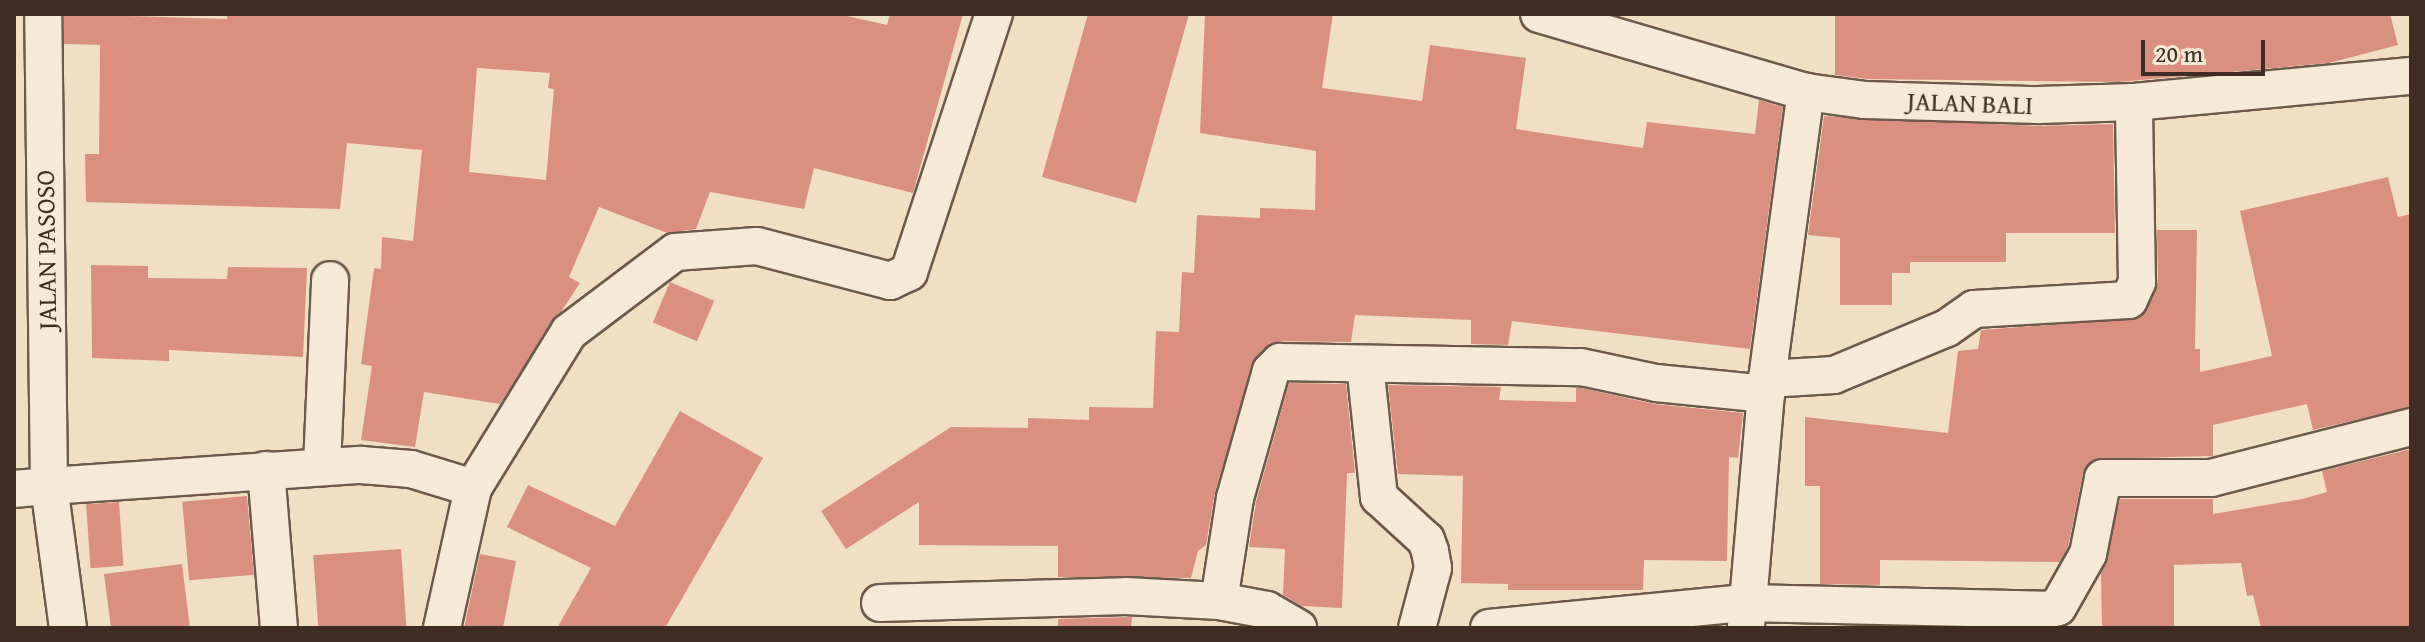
<!DOCTYPE html>
<html>
<head>
<meta charset="utf-8">
<style>
	body { margin:0 }
	#map { position:relative; width:2425px; height:642px; overflow:hidden; background:#f1dfc2; font-family:"Gentium Book Plus",serif }
	div>[style] { position:absolute }
	.building>* { inset:0; background:#da907f; transform-origin:0 0 }
	.roads { filter:drop-shadow(2px 0 #6c594a) drop-shadow(-2px 0 #6c594a) drop-shadow(0 2px #6c594a) drop-shadow(0 -2px #6c594a) }
	.minor>* { height:36px; margin:-18px; padding:0 18px; transform-origin:18px; border-radius:18px; background:#f6ead7 }
	span { translate:-50% -50%; white-space:nowrap; text-align:center; line-height:1.15; -webkit-text-stroke:6px #f6ead7; paint-order:stroke }
	.street-label { font-size:26px; color:#402c22 }
	.frame { position:absolute; inset:0; border:16px solid #402c22; pointer-events:none }
	.scale { position:absolute; left:2141px; top:40px; width:124px; height:36px; box-sizing:border-box; border:4px solid #402c22; border-top:0; padding-left:10px; font-size:24px; line-height:28px; white-space:nowrap; color:#402c22; -webkit-text-stroke:6px #f6ead7; paint-order:stroke }
</style>
</head>
<body>
<div id="map">
	<div class="building">
		<div style="clip-path:polygon(evenodd,64px 14px,227px 19px,227px 14px,838px 14px,887px 25px,890px 14px,963px 14px,913px 193px,814px 168px,804px 209px,710px 192px,696px 229px,667px 233px,599px 207px,569px 277px,580px 283px,500px 404px,424px 392px,415px 447px,361px 440px,372px 366px,361px 364px,374px 268px,381px 269px,382px 237px,413px 241px,422px 150px,347px 143px,340px 209px,86px 202px,85px 154px,99px 154px,100px 45px,64px 44px,64px 14px,477px 68px,550px 73px,548px 88px,554px 89px,546px 180px,469px 172px,477px 68px)"></div>
		<div style="clip-path:polygon(1088px 14px,1189px 14px,1136px 203px,1042px 177px)"></div>
		<div style="clip-path:polygon(1205px 14px,1333px 14px,1322px 88px,1422px 101px,1430px 45px,1526px 58px,1516px 129px,1554px 135px,1643px 148px,1647px 122px,1755px 134px,1759px 100px,1783px 107px,1750px 349px,1512px 321px,1508px 345px,1471px 344px,1471px 320px,1355px 315px,1351px 342px,1280px 341px,1256px 357px,1215px 492px,1206px 545px,1198px 551px,1191px 578px,1058px 577px,1058px 546px,919px 545px,919px 502px,846px 549px,821px 511px,951px 427px,1028px 428px,1028px 418px,1089px 420px,1089px 407px,1153px 408px,1156px 331px,1179px 332px,1182px 272px,1194px 273px,1197px 215px,1260px 218px,1260px 208px,1315px 210px,1316px 151px,1200px 133px)"></div>
		<div style="clip-path:polygon(1835px 14px,2390px 14px,2398px 45px,2329px 63px,2118px 82px,1867px 79px,1835px 75px)"></div>
		<div style="clip-path:polygon(1824px 116px,2037px 126px,2113px 124px,2115px 233px,2006px 233px,2006px 262px,1910px 262px,1910px 273px,1892px 273px,1892px 305px,1840px 305px,1840px 238px,1808px 235px)"></div>
		<div style="clip-path:polygon(2388px 177px,2398px 217px,2411px 214px,2411px 407px,2313px 430px,2307px 404px,2213px 425px,2213px 456px,2094px 459px,2083px 473px,2068px 547px,2060px 562px,1880px 560px,1880px 585px,1820px 584px,1820px 486px,1805px 486px,1805px 417px,1948px 433px,1958px 351px,1978px 349px,1981px 330px,2140px 318px,2158px 282px,2157px 230px,2197px 230px,2195px 349px,2200px 349px,2200px 372px,2272px 356px,2240px 211px)"></div>
		<div style="clip-path:polygon(91px 265px,148px 266px,148px 278px,227px 279px,228px 267px,307px 268px,303px 357px,169px 350px,169px 361px,92px 358px)"></div>
		<div style="left:670px;top:282px;width:48px;height:44px;rotate:23deg"></div>
		<div style="clip-path:polygon(1289px 383px,1346px 384px,1355px 473px,1347px 473px,1342px 608px,1302px 606px,1283px 595px,1285px 549px,1249px 547px,1256px 502px)"></div>
		<div style="clip-path:polygon(1388px 385px,1501px 387px,1499px 400px,1576px 402px,1576px 388px,1581px 388px,1654px 404px,1743px 413px,1738px 458px,1729px 457px,1727px 561px,1644px 560px,1643px 590px,1508px 590px,1508px 584px,1461px 583px,1463px 476px,1398px 474px)"></div>
		<div style="clip-path:polygon(680px 411px,763px 458px,665px 628px,557px 628px,591px 568px,507px 527px,528px 485px,615px 526px)"></div>
		<div style="clip-path:polygon(2411px 449px,2411px 628px,2261px 628px,2253px 595px,2247px 596px,2241px 563px,2174px 565px,2174px 628px,2102px 628px,2101px 574px,2120px 499px,2213px 499px,2213px 514px,2302px 499px,2327px 492px,2322px 471px)"></div>
		<div style="left:247px;top:496px;width:79px;height:65px;rotate:85deg"></div>
		<div style="left:119px;top:502px;width:64px;height:33px;rotate:86deg"></div>
		<div style="left:401px;top:549px;width:79px;height:88px;rotate:86deg"></div>
		<div style="clip-path:polygon(480px 554px,516px 561px,503px 628px,464px 628px)"></div>
		<div style="clip-path:polygon(182px 564px,190px 628px,111px 628px,104px 574px)"></div>
		<div style="clip-path:polygon(1132px 617px,1131px 628px,1058px 628px,1058px 619px)"></div>
	</div>
	<div class="roads">
		<div class="minor">
			<div style="left:1539px;top:14px;width:278px;rotate:16.3deg"></div>
			<div style="left:1806px;top:92px;width:60px;rotate:7.7deg"></div>
			<div style="left:1865px;top:100px;width:173px;rotate:1.7deg"></div>
			<div style="left:2038px;top:105px;width:96px;rotate:-1.8deg"></div>
			<div style="left:2134px;top:102px;width:278px;rotate:-5.4deg"></div>
			<div style="left:1365px;top:364px;width:134px;rotate:84deg"></div>
			<div style="left:1379px;top:497px;width:64px;rotate:42.5deg"></div>
			<div style="left:1426px;top:540px;width:12px;rotate:70deg"></div>
			<div style="left:1430px;top:551px;width:17px;rotate:80deg"></div>
			<div style="left:1433px;top:568px;width:62px;rotate:104.9deg"></div>
			<div style="left:1767px;top:379px;width:67px;rotate:-3.4deg"></div>
			<div style="left:1834px;top:375px;width:122px;rotate:-22.6deg"></div>
			<div style="left:1947px;top:328px;width:33px;rotate:-35deg"></div>
			<div style="left:1974px;top:309px;width:155px;rotate:-3.3deg"></div>
			<div style="left:2129px;top:300px;width:20px;rotate:-66deg"></div>
			<div style="left:2137px;top:282px;width:180px;rotate:-91deg"></div>
			<div style="left:322px;top:466px;width:186px;rotate:-87.5deg"></div>
			<div style="left:266px;top:470px;width:159px;rotate:85.3deg"></div>
			<div style="left:14px;top:489px;width:35px;rotate:-5deg"></div>
			<div style="left:49px;top:486px;width:472px;rotate:-90.7deg"></div>
			<div style="left:1219px;top:601px;width:104px;rotate:-81.2deg"></div>
			<div style="left:1235px;top:498px;width:132px;rotate:-74.2deg"></div>
			<div style="left:1271px;top:371px;width:13px;rotate:-45deg"></div>
			<div style="left:1280px;top:362px;width:301px;rotate:1deg"></div>
			<div style="left:1581px;top:367px;width:77px;rotate:12deg"></div>
			<div style="left:1656px;top:383px;width:111px;rotate:5.7deg"></div>
			<div style="left:880px;top:603px;width:246px;rotate:-1.6deg"></div>
			<div style="left:1126px;top:596px;width:93px;rotate:3.1deg"></div>
			<div style="left:1219px;top:601px;width:49px;rotate:10.6deg"></div>
			<div style="left:1267px;top:610px;width:36px;rotate:30deg"></div>
			<div style="left:1746px;top:626px;width:248px;rotate:-85.1deg"></div>
			<div style="left:1767px;top:379px;width:290px;rotate:-82.3deg"></div>
			<div style="left:68px;top:628px;width:143px;rotate:-97.6deg"></div>
			<div style="left:49px;top:486px;width:313px;rotate:-3.9deg"></div>
			<div style="left:361px;top:465px;width:50px;rotate:4.6deg"></div>
			<div style="left:411px;top:469px;width:65px;rotate:17deg"></div>
			<div style="left:473px;top:488px;width:183px;rotate:-58.4deg"></div>
			<div style="left:569px;top:332px;width:133px;rotate:-37deg"></div>
			<div style="left:675px;top:252px;width:82px;rotate:-4.2deg"></div>
			<div style="left:757px;top:246px;width:138px;rotate:14.7deg"></div>
			<div style="left:890px;top:281px;width:21px;rotate:-25deg"></div>
			<div style="left:909px;top:272px;width:272px;rotate:-71.8deg"></div>
			<div style="left:442px;top:628px;width:143px;rotate:-77.5deg"></div>
			<div style="left:1489px;top:628px;width:257px;rotate:-5.6deg"></div>
			<div style="left:1745px;top:603px;width:302px;rotate:1.3deg"></div>
			<div style="left:2047px;top:610px;width:11px;rotate:-15deg"></div>
			<div style="left:2058px;top:607px;width:61px;rotate:-60.5deg"></div>
			<div style="left:2088px;top:554px;width:77px;rotate:-78.8deg"></div>
			<div style="left:2103px;top:478px;width:108px"></div>
			<div style="left:2211px;top:478px;width:206px;rotate:-14.3deg"></div>
		</div>
	</div>
	<div class="street-label">
		<span style="left:1970px;top:103px;rotate:2deg">JALAN BALI</span>
		<span style="left:46px;top:250px;rotate:-91deg">JALAN PASOSO</span>
	</div>
	<div class="frame"></div>
	<div class="scale">20 m</div>
</div>
</body>
</html>
